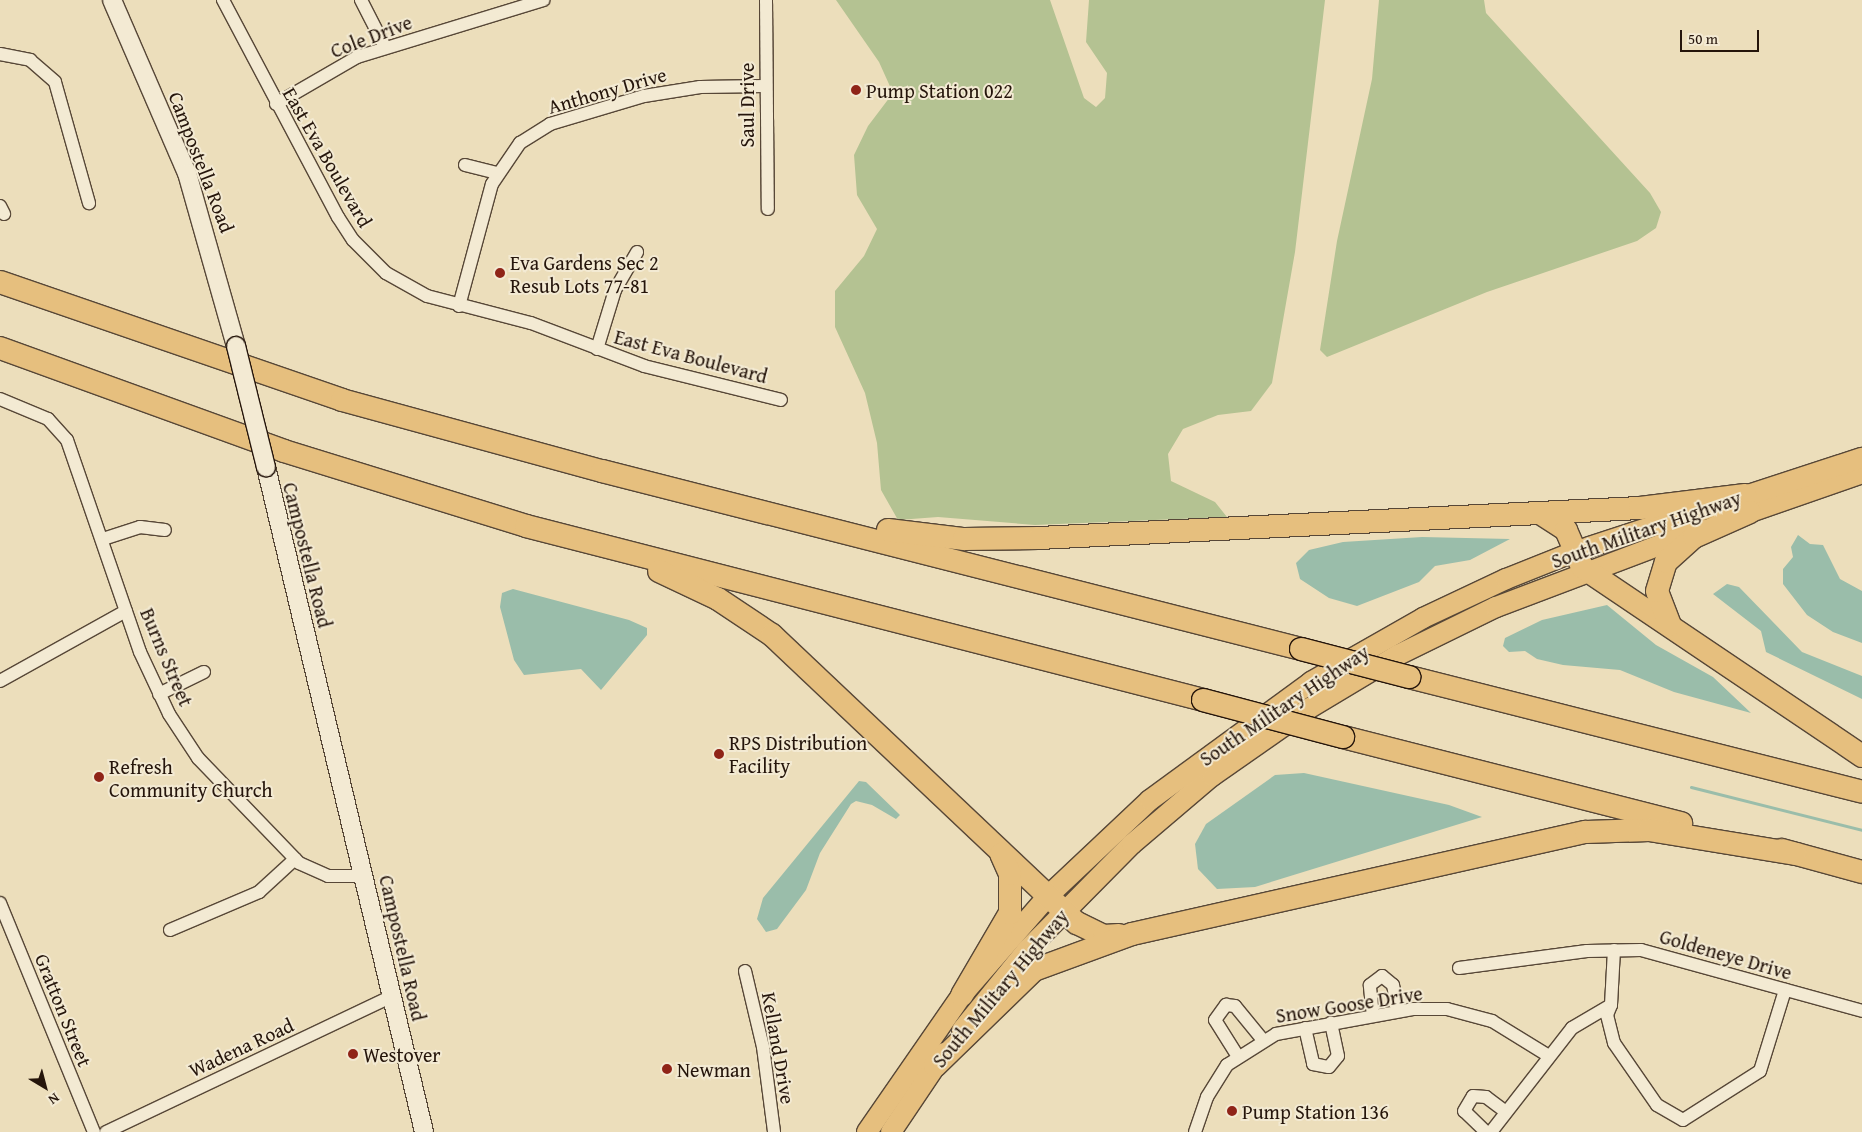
<!DOCTYPE html>
<html>
<head>
<meta charset="utf-8">
<style>
	body { margin:0 }
	#map { position:relative; width:1862px; height:1132px; overflow:hidden; background:#ecdebb; font-family:"Gentium Book Plus",serif }
	div>[style] { position:absolute }
	.green>* { inset:0; background:#b4c292 }
	.water>* { inset:0; background:#9abdaa }
	.stream>* { height:3px; margin:-1.5px; padding:0 1.5px; transform-origin:1.5px; border-radius:1.5px; background:#9abdaa }
	.roads { filter:drop-shadow(1px 0 #574737) drop-shadow(-1px 0 #574737) drop-shadow(0 1px #574737) drop-shadow(0 -1px #574737) }
	.minor>* { height:12px; margin:-6px; padding:0 6px; transform-origin:6px; border-radius:6px; background:#f3ead3 }
	.secondary>* { height:18px; margin:-9px; padding:0 9px; transform-origin:9px; border-radius:9px; background:#f3ead3 }
	.primary>* { height:20px; margin:-10px; padding:0 10px; transform-origin:10px; border-radius:10px; background:#e6bf7e }
	.motorway>* { height:22px; margin:-11px; padding:0 11px; transform-origin:11px; border-radius:11px; background:#e6bf7e }
	.bridges { filter:drop-shadow(1px 0 #25150b) drop-shadow(-1px 0 #25150b) drop-shadow(0 1px #25150b) drop-shadow(0 -1px #25150b) }
	.secondary-bridge>* { height:18px; margin:-9px; padding:0 9px; transform-origin:9px; border-radius:9px; background:#f3ead3 }
	.motorway-bridge>* { height:22px; margin:-11px; padding:0 11px; transform-origin:11px; border-radius:11px; background:#e6bf7e }
	.dots>* { width:14px; height:14px; translate:-50% -50%; box-sizing:border-box; border:2px solid #f3ead3; border-radius:50% }
	span { translate:-50% -50%; white-space:nowrap; text-align:center; line-height:1.15; -webkit-text-stroke:4px #f3ead3; paint-order:stroke }
	.street-label { font-size:20px; color:#25150b }
	.poi-label { font-size:20px; color:#25150b }
	.left { translate:0 -50%; text-align:left }
	.north { position:absolute; left:20px; top:1062px; width:50px; height:50px; -webkit-text-stroke:4px #f3ead3; paint-order:stroke; rotate:143deg; font-size:14px; font-weight:700; line-height:20px; text-align:center; color:#25150b }
	.north::after { content:''; display:block; margin:auto; width:18px; height:22px; background:#25150b; clip-path:polygon(50% 0,100% 100%,50% 72%,0 100%) }
	.scale { position:absolute; left:1680px; top:30px; width:79px; height:22px; box-sizing:border-box; border:2px solid #25150b; border-top:0; padding-left:6px; font-size:15px; line-height:18px; white-space:nowrap; color:#25150b; -webkit-text-stroke:4px #f3ead3; paint-order:stroke }
</style>
</head>
<body>
<div id="map">
	<div class="green">
		<div style="clip-path:polygon(836px 0,1050px 0,1084px 98px,1096px 107px,1105px 98px,1107px 73px,1086px 42px,1089px 0,1325px 0,1295px 252px,1272px 383px,1251px 411px,1218px 415px,1183px 429px,1168px 454px,1171px 481px,1215px 502px,1227px 517px,1035px 525px,938px 517px,898px 520px,881px 490px,877px 443px,865px 393px,835px 327px,835px 291px,864px 256px,877px 229px,857px 195px,854px 155px,868px 126px,893px 93px,879px 62px)"></div>
		<div style="clip-path:polygon(1379px 0,1484px 0,1486px 13px,1650px 193px,1661px 212px,1656px 228px,1637px 241px,1487px 292px,1327px 357px,1320px 350px,1337px 241px,1372px 79px)"></div>
	</div>
	<div class="water">
		<div style="clip-path:polygon(1798px 535px,1810px 544px,1823px 545px,1840px 579px,1862px 591px,1862px 643px,1833px 632px,1807px 615px,1783px 584px,1783px 569px,1793px 557px,1791px 547px)"></div>
		<div style="clip-path:polygon(1422px 537px,1510px 539px,1470px 560px,1435px 566px,1419px 582px,1357px 606px,1329px 598px,1300px 579px,1296px 563px,1309px 550px,1343px 542px)"></div>
		<div style="clip-path:polygon(1727px 584px,1739px 587px,1802px 652px,1862px 676px,1862px 699px,1766px 652px,1761px 631px,1713px 594px)"></div>
		<div style="clip-path:polygon(513px 589px,629px 620px,647px 628px,647px 635px,601px 690px,581px 669px,524px 675px,514px 660px,500px 607px,502px 593px)"></div>
		<div style="clip-path:polygon(1607px 605px,1656px 645px,1713px 677px,1751px 713px,1674px 692px,1620px 670px,1563px 665px,1537px 659px,1525px 651px,1509px 652px,1503px 646px,1505px 638px,1542px 620px)"></div>
		<div style="clip-path:polygon(1304px 773px,1449px 805px,1482px 817px,1255px 887px,1217px 889px,1198px 869px,1195px 844px,1206px 824px,1275px 775px)"></div>
		<div style="clip-path:polygon(859px 781px,866px 782px,900px 815px,896px 819px,872px 805px,856px 801px,851px 804px,820px 853px,806px 890px,777px 929px,766px 932px,757px 919px,763px 898px)"></div>
	</div>
	<div class="stream">
		<div style="left:1691px;top:787px;width:176px;rotate:14.1deg"></div>
	</div>
	<div class="roads">
		<div class="minor">
			<div style="left:223px;top:0;width:246px;rotate:62.1deg"></div>
			<div style="left:338px;top:217px;width:27px;rotate:57deg"></div>
			<div style="left:353px;top:240px;width:47px;rotate:45deg"></div>
			<div style="left:386px;top:273px;width:47px;rotate:29.3deg"></div>
			<div style="left:427px;top:296px;width:107px;rotate:14.6deg"></div>
			<div style="left:531px;top:323px;width:121px;rotate:20.8deg"></div>
			<div style="left:644px;top:366px;width:141px;rotate:13.9deg"></div>
			<div style="left:361px;top:0;width:53px;rotate:62.9deg"></div>
			<div style="left:766px;top:0;width:209px;rotate:89.5deg"></div>
			<div style="left:0;top:54px;width:31px;rotate:11deg"></div>
			<div style="left:30px;top:60px;width:33px;rotate:41deg"></div>
			<div style="left:55px;top:82px;width:126px;rotate:74.3deg"></div>
			<div style="left:276px;top:104px;width:94px;rotate:-30.1deg"></div>
			<div style="left:357px;top:57px;width:195px;rotate:-17deg"></div>
			<div style="left:465px;top:165px;width:33px;rotate:14deg"></div>
			<div style="left:0;top:206px;width:9px;rotate:63deg"></div>
			<div style="left:459px;top:306px;width:126px;rotate:-74.9deg"></div>
			<div style="left:492px;top:184px;width:50px;rotate:-55.7deg"></div>
			<div style="left:520px;top:143px;width:36px;rotate:-32deg"></div>
			<div style="left:550px;top:124px;width:98px;rotate:-16.6deg"></div>
			<div style="left:644px;top:96px;width:57px;rotate:-9.1deg"></div>
			<div style="left:700px;top:87px;width:64px;rotate:-0.9deg"></div>
			<div style="left:597px;top:349px;width:62px;rotate:-73deg"></div>
			<div style="left:615px;top:290px;width:44px;rotate:-59.9deg"></div>
			<div style="left:0;top:399px;width:52px;rotate:22.6deg"></div>
			<div style="left:48px;top:419px;width:28px;rotate:48deg"></div>
			<div style="left:67px;top:440px;width:224px;rotate:71deg"></div>
			<div style="left:140px;top:652px;width:68px;rotate:64.9deg"></div>
			<div style="left:169px;top:714px;width:53px;rotate:56.6deg"></div>
			<div style="left:198px;top:758px;width:146px;rotate:46.1deg"></div>
			<div style="left:299px;top:863px;width:32px;rotate:24deg"></div>
			<div style="left:328px;top:876px;width:36px"></div>
			<div style="left:103px;top:539px;width:39px;rotate:-18deg"></div>
			<div style="left:140px;top:527px;width:25px;rotate:7deg"></div>
			<div style="left:0;top:681px;width:144px;rotate:-29.1deg"></div>
			<div style="left:159px;top:694px;width:50px;rotate:-26.1deg"></div>
			<div style="left:0;top:903px;width:248px;rotate:67.7deg"></div>
			<div style="left:170px;top:930px;width:97px;rotate:-23.1deg"></div>
			<div style="left:259px;top:892px;width:49px;rotate:-42.5deg"></div>
			<div style="left:1459px;top:968px;width:129px;rotate:-7.6deg"></div>
			<div style="left:1587px;top:951px;width:54px;rotate:-1.1deg"></div>
			<div style="left:1641px;top:950px;width:229px;rotate:15.4deg"></div>
			<div style="left:745px;top:971px;width:78px;rotate:76.7deg"></div>
			<div style="left:763px;top:1047px;width:86px;rotate:82.6deg"></div>
			<div style="left:1611px;top:1005px;width:11px;rotate:112deg"></div>
			<div style="left:1607px;top:1015px;width:29px;rotate:76deg"></div>
			<div style="left:1614px;top:1043px;width:75px;rotate:55.3deg"></div>
			<div style="left:1657px;top:1105px;width:30px;rotate:30deg"></div>
			<div style="left:1683px;top:1120px;width:91px;rotate:-32.5deg"></div>
			<div style="left:1760px;top:1071px;width:85px;rotate:-72.8deg"></div>
			<div style="left:1373px;top:1016px;width:31px;rotate:-96deg"></div>
			<div style="left:1370px;top:985px;width:15px;rotate:-37deg"></div>
			<div style="left:1382px;top:976px;width:14px;rotate:39deg"></div>
			<div style="left:1393px;top:985px;width:26px;rotate:79deg"></div>
			<div style="left:1305px;top:1028px;width:37px;rotate:77deg"></div>
			<div style="left:1313px;top:1064px;width:16px;rotate:11deg"></div>
			<div style="left:1329px;top:1067px;width:14px;rotate:-51deg"></div>
			<div style="left:1338px;top:1056px;width:34px;rotate:-102deg"></div>
			<div style="left:1237px;top:1055px;width:41px;rotate:-122.2deg"></div>
			<div style="left:1215px;top:1020px;width:19px;rotate:-54deg"></div>
			<div style="left:1226px;top:1005px;width:9px;rotate:6deg"></div>
			<div style="left:1235px;top:1006px;width:43px;rotate:50.7deg"></div>
			<div style="left:106px;top:1132px;width:318px;rotate:-25.4deg"></div>
			<div style="left:1195px;top:1132px;width:37px;rotate:-71deg"></div>
			<div style="left:1207px;top:1097px;width:38px;rotate:-58deg"></div>
			<div style="left:1227px;top:1065px;width:58px;rotate:-32.3deg"></div>
			<div style="left:1276px;top:1034px;width:139px;rotate:-10.3deg"></div>
			<div style="left:1413px;top:1009px;width:34px"></div>
			<div style="left:1447px;top:1009px;width:47px;rotate:14.9deg"></div>
			<div style="left:1492px;top:1021px;width:67px;rotate:31.6deg"></div>
			<div style="left:1486px;top:1132px;width:30px;rotate:-136deg"></div>
			<div style="left:1464px;top:1111px;width:17px;rotate:-59deg"></div>
			<div style="left:1473px;top:1096px;width:13px;rotate:4deg"></div>
			<div style="left:1486px;top:1097px;width:25px;rotate:37deg"></div>
			<div style="left:1491px;top:1132px;width:132px;rotate:-52.1deg"></div>
			<div style="left:1572px;top:1028px;width:45px;rotate:-30.5deg"></div>
			<div style="left:1611px;top:1005px;width:55px;rotate:-86.9deg"></div>
		</div>
		<div class="secondary">
			<div style="left:112px;top:0;width:189px;rotate:66.6deg"></div>
			<div style="left:187px;top:173px;width:180px;rotate:74.2deg"></div>
			<div style="left:266px;top:467px;width:684px;rotate:76.63deg"></div>
		</div>
		<div class="primary">
			<div style="left:1736px;top:517px;width:133px;rotate:-19.2deg"></div>
			<div style="left:962px;top:1030px;width:103px;rotate:-50.9deg"></div>
			<div style="left:1027px;top:950px;width:149px;rotate:-45.3deg"></div>
			<div style="left:1132px;top:844px;width:105px;rotate:-40.4deg"></div>
			<div style="left:1212px;top:776px;width:117px;rotate:-34.9deg"></div>
			<div style="left:1308px;top:709px;width:105px;rotate:-31deg"></div>
			<div style="left:1398px;top:655px;width:109px;rotate:-26.1deg"></div>
			<div style="left:1496px;top:607px;width:220px;rotate:-20.7deg"></div>
			<div style="left:867px;top:1132px;width:167px;rotate:-55.3deg"></div>
			<div style="left:962px;top:995px;width:131px;rotate:-49deg"></div>
			<div style="left:1048px;top:896px;width:140px;rotate:-43.3deg"></div>
			<div style="left:1150px;top:800px;width:200px;rotate:-36.2deg"></div>
			<div style="left:1311px;top:682px;width:129px;rotate:-29.7deg"></div>
			<div style="left:1423px;top:618px;width:92px;rotate:-25.2deg"></div>
			<div style="left:1506px;top:579px;width:73px;rotate:-21.7deg"></div>
			<div style="left:1574px;top:552px;width:303px;rotate:-18.1deg"></div>
			<div style="left:891px;top:1132px;width:95px;rotate:-56.1deg"></div>
		</div>
		<div class="motorway">
			<div style="left:0;top:282px;width:362px;rotate:19deg"></div>
			<div style="left:342px;top:400px;width:270px;rotate:15.3deg"></div>
			<div style="left:602px;top:471px;width:721px;rotate:14.29deg"></div>
			<div style="left:0;top:348px;width:302px;rotate:19.9deg"></div>
			<div style="left:284px;top:451px;width:253px;rotate:17.2deg"></div>
			<div style="left:526px;top:526px;width:699px;rotate:14.41deg"></div>
			<div style="left:1540px;top:513px;width:31px;rotate:33deg"></div>
			<div style="left:1566px;top:530px;width:40px;rotate:66.6deg"></div>
			<div style="left:1582px;top:567px;width:338px;rotate:34deg"></div>
			<div style="left:888px;top:530px;width:77px;rotate:6.8deg"></div>
			<div style="left:964px;top:539px;width:75px;rotate:-0.8deg"></div>
			<div style="left:1039px;top:538px;width:602px;rotate:-2.86deg"></div>
			<div style="left:1640px;top:508px;width:106px;rotate:-7.1deg"></div>
			<div style="left:659px;top:571px;width:65px;rotate:25.4deg"></div>
			<div style="left:718px;top:599px;width:65px;rotate:33.7deg"></div>
			<div style="left:772px;top:635px;width:419px;rotate:43.4deg"></div>
			<div style="left:1077px;top:923px;width:30px;rotate:26deg"></div>
			<div style="left:1104px;top:936px;width:15px;rotate:-4deg"></div>
			<div style="left:1670px;top:625px;width:36px;rotate:-111deg"></div>
			<div style="left:1657px;top:591px;width:30px;rotate:-73deg"></div>
			<div style="left:1666px;top:562px;width:38px;rotate:-42deg"></div>
			<div style="left:1694px;top:537px;width:61px;rotate:-24.1deg"></div>
			<div style="left:1409px;top:677px;width:467px;rotate:14.2deg"></div>
			<div style="left:1343px;top:737px;width:349px;rotate:14.3deg"></div>
			<div style="left:1782px;top:850px;width:83px;rotate:15.4deg"></div>
			<div style="left:962px;top:995px;width:95px;rotate:-59.7deg"></div>
			<div style="left:1010px;top:913px;width:39px;rotate:-90deg"></div>
			<div style="left:1010px;top:874px;width:22px;rotate:-114deg"></div>
			<div style="left:935px;top:1066px;width:138px;rotate:-44.1deg"></div>
			<div style="left:1034px;top:970px;width:104px;rotate:-20.2deg"></div>
			<div style="left:1132px;top:934px;width:465px;rotate:-12.7deg"></div>
			<div style="left:1586px;top:832px;width:63px;rotate:-1.8deg"></div>
			<div style="left:1649px;top:830px;width:148px;rotate:9.3deg"></div>
		</div>
	</div>
	<div class="bridges">
		<div class="secondary-bridge">
			<div style="left:236px;top:346px;width:125px;rotate:76.1deg"></div>
		</div>
		<div class="motorway-bridge">
			<div style="left:1301px;top:649px;width:112px;rotate:14.5deg"></div>
			<div style="left:1203px;top:700px;width:145px;rotate:14.8deg"></div>
		</div>
	</div>
	<div class="dots">
		<div style="left:856px;top:90px;background:#8f2418"></div>
		<div style="left:500px;top:273px;background:#8f2418"></div>
		<div style="left:719px;top:754px;background:#8f2418"></div>
		<div style="left:99px;top:777px;background:#8f2418"></div>
		<div style="left:353px;top:1054px;background:#8f2418"></div>
		<div style="left:667px;top:1069px;background:#8f2418"></div>
		<div style="left:1232px;top:1111px;background:#8f2418"></div>
	</div>
	<div class="street-label">
		<span style="left:371px;top:36px;rotate:-21deg">Cole Drive</span>
		<span style="left:607px;top:90px;rotate:-16deg">Anthony Drive</span>
		<span style="left:746px;top:105px;rotate:-90deg">Saul Drive</span>
		<span style="left:328px;top:157px;rotate:60deg">East Eva Boulevard</span>
		<span style="left:202px;top:162px;rotate:69deg">Campostella Road</span>
		<span style="left:691px;top:356px;rotate:15deg">East Eva Boulevard</span>
		<span style="left:1646px;top:529px;rotate:-19deg">South Military Highway</span>
		<span style="left:308px;top:555px;rotate:76deg">Campostella Road</span>
		<span style="left:167px;top:657px;rotate:67deg">Burns Street</span>
		<span style="left:1284px;top:705px;rotate:-34deg">South Military Highway</span>
		<span style="left:403px;top:948px;rotate:77deg">Campostella Road</span>
		<span style="left:1726px;top:954px;rotate:16deg">Goldeneye Drive</span>
		<span style="left:1000px;top:988px;rotate:-50deg">South Military Highway</span>
		<span style="left:1349px;top:1004px;rotate:-9deg">Snow Goose Drive</span>
		<span style="left:64px;top:1010px;rotate:68deg">Gratton Street</span>
		<span style="left:241px;top:1047px;rotate:-25deg">Wadena Road</span>
		<span style="left:779px;top:1048px;rotate:80deg">Kelland Drive</span>
	</div>
	<div class="poi-label">
		<span class="left" style="left:866px;top:90px">Pump Station 022</span>
		<span class="left" style="left:510px;top:274px">Eva Gardens Sec 2<br>Resub Lots 77-81</span>
		<span class="left" style="left:729px;top:754px">RPS Distribution<br>Facility</span>
		<span class="left" style="left:109px;top:778px">Refresh<br>Community Church</span>
		<span class="left" style="left:363px;top:1054px">Westover</span>
		<span class="left" style="left:677px;top:1069px">Newman</span>
		<span class="left" style="left:1242px;top:1111px">Pump Station 136</span>
	</div>
	<div class="north">N</div>
	<div class="scale">50 m</div>
</div>
</body>
</html>
